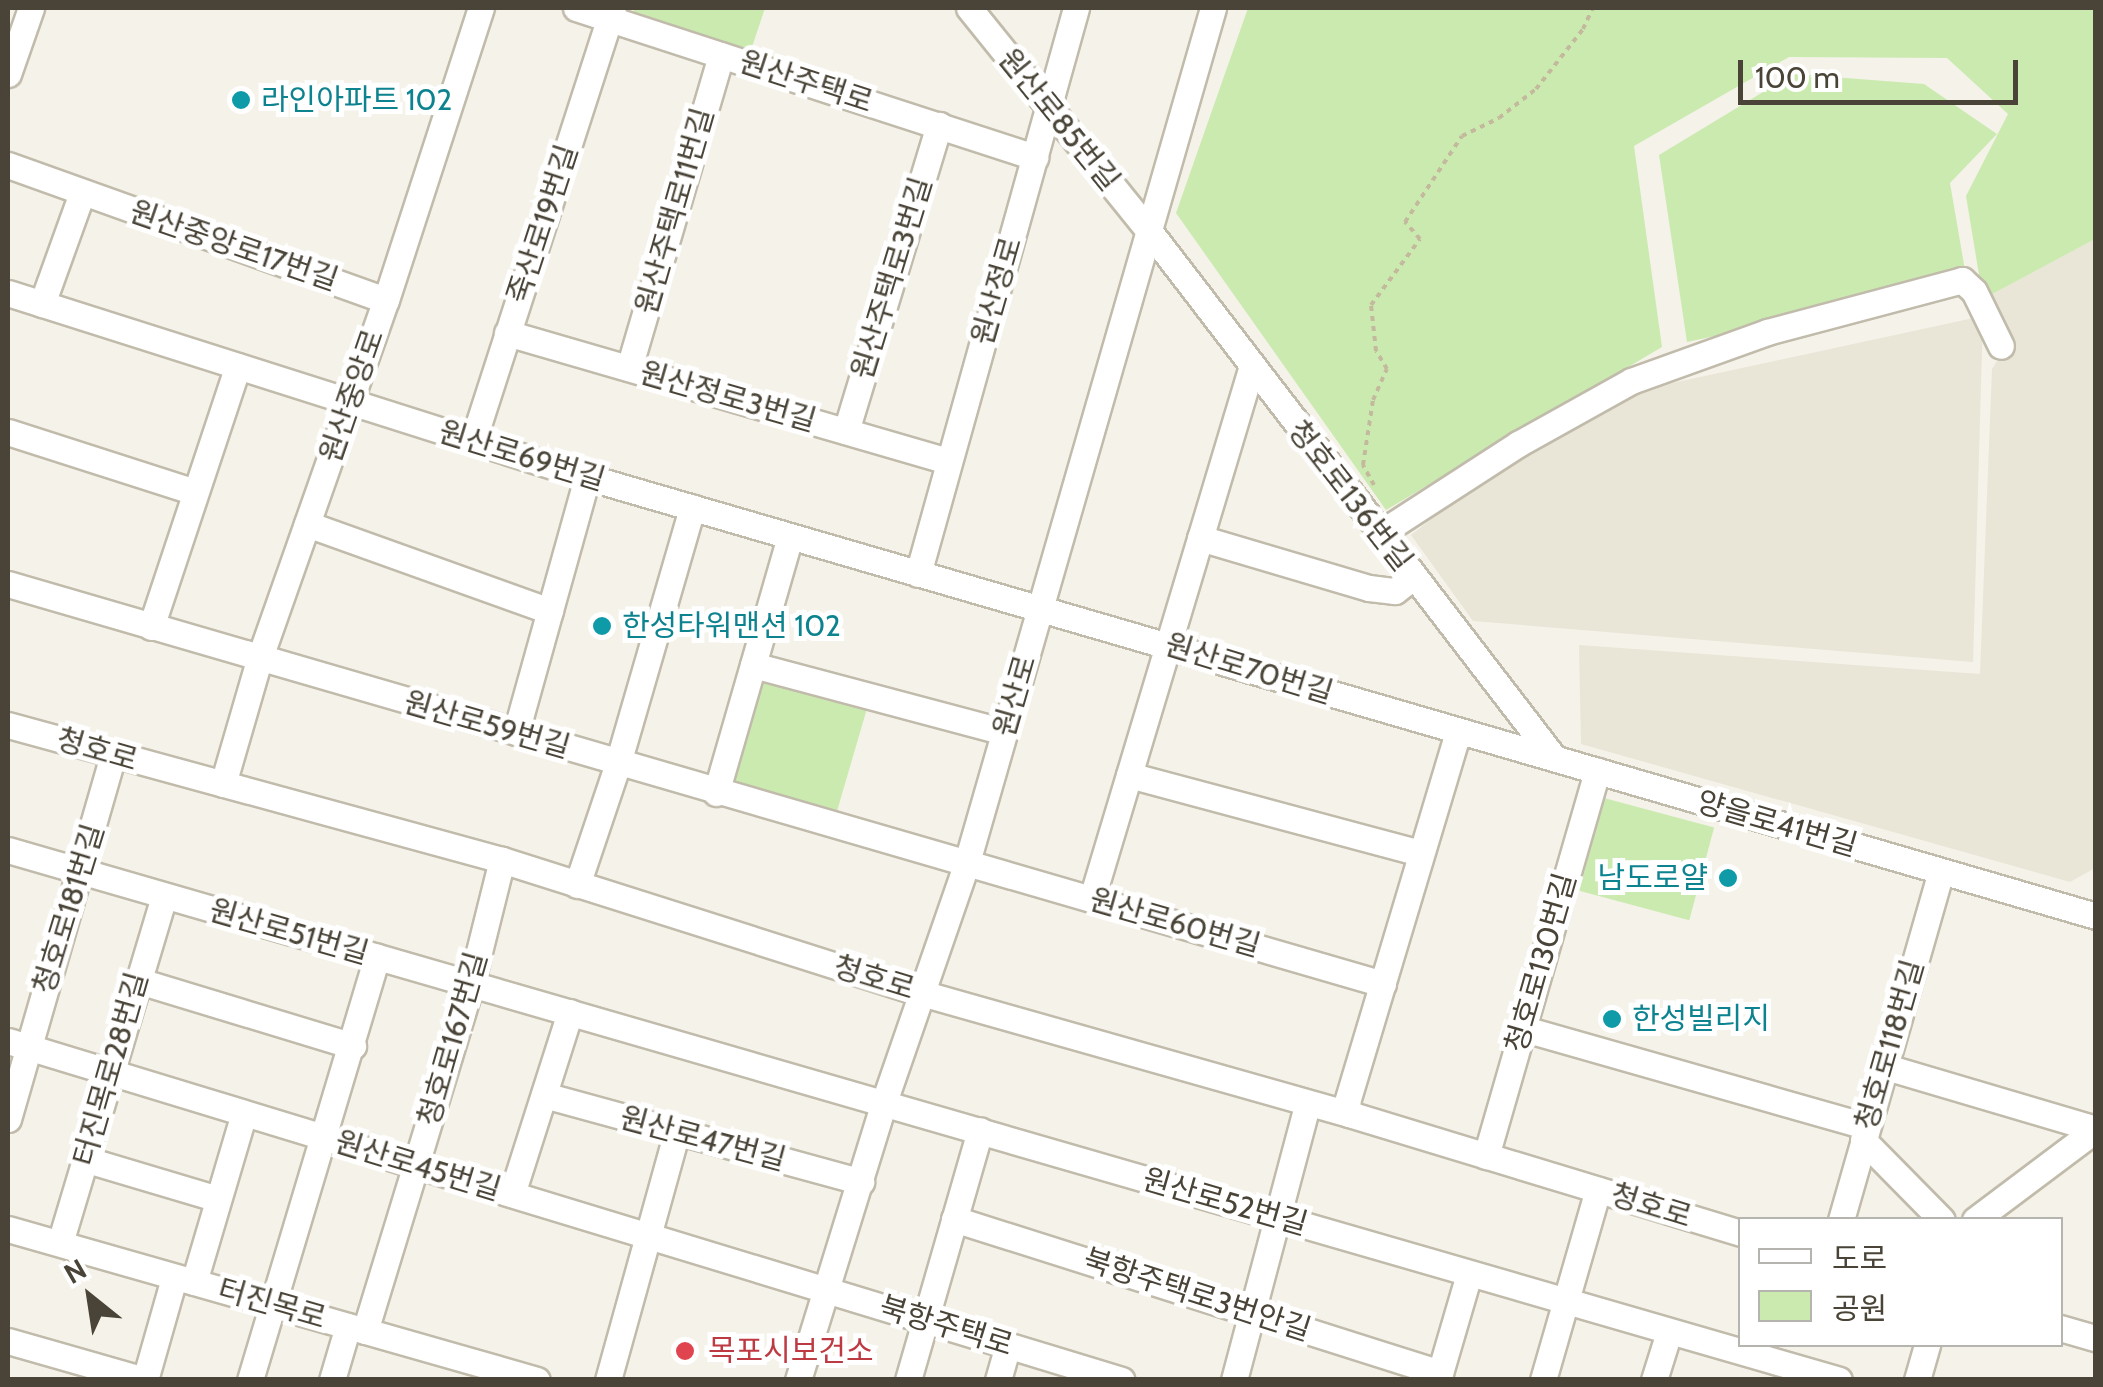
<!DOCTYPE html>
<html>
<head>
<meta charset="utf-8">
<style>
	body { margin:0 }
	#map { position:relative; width:2103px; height:1387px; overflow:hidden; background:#f5f2e9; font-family:Cabin,"Noto Sans KR",sans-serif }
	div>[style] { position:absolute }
	.residential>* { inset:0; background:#e9e5d7 }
	.green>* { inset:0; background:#cbeab0; transform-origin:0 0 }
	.path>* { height:4px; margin-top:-2px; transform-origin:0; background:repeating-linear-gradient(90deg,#c3b99c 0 5px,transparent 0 10px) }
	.roads { filter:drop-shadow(2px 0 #c1bbab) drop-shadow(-2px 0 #c1bbab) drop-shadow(0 2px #c1bbab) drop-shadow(0 -2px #c1bbab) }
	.minor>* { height:25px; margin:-12.5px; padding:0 12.5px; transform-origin:12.5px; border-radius:12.5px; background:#fff }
	.dots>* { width:28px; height:28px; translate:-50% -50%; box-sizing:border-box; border:5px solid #fff; border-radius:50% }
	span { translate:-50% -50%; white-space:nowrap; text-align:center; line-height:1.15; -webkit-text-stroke:10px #fff; paint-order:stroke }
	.street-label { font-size:30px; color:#494437 }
	.culture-label { font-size:30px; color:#0d838f }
	.left { translate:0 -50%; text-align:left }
	.right { translate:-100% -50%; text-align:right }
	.health-label { font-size:30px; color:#be3a42 }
	.frame { position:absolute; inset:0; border:10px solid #494437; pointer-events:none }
	.legend { position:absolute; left:1738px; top:1217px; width:325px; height:130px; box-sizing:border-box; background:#fff; border:2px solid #b6b4af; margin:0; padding:12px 18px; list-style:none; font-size:30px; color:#494437 }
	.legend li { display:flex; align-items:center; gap:20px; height:50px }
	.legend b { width:50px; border:2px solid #b6b4af }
	.north { position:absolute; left:40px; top:1247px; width:100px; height:100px; -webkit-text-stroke:8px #fff; paint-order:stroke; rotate:330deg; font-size:28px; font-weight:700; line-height:40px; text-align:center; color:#494437 }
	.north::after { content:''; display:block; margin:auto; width:35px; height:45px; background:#494437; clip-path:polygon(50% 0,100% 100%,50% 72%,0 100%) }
	.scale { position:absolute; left:1738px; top:60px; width:280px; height:45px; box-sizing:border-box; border:5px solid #494437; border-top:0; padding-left:12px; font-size:30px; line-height:35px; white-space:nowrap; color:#494437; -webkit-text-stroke:8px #fff; paint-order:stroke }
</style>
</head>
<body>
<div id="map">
	<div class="residential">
		<div style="clip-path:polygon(2095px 239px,2095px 868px,2070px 882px,1581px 744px,1579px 645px,1980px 674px,1992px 369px,2006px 347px,1983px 299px)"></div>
		<div style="clip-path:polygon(1983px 316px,1973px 662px,1473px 621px,1411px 535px,1544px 430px,1668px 384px)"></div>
	</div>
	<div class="green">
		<div style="clip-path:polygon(635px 8px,765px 8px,750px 53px,632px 15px)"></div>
		<div style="clip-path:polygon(1248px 8px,2095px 8px,2095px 239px,1983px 299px,1966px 196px,2008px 114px,1947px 58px,1789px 57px,1634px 146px,1662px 347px,1386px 510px,1176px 213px)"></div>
		<div style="clip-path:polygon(1793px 74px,1924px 84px,1997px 134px,1950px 183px,1967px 282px,1687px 342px,1659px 155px)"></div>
		<div style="clip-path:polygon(765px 675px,868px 705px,835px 818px,732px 789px,728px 780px,757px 682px)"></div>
		<div style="left:1604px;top:798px;width:114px;height:96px;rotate:15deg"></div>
	</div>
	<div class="path">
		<div style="left:1374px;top:485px;width:23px;rotate:-119deg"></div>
		<div style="left:1363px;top:465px;width:66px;rotate:-81.3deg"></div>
		<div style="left:1373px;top:400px;width:34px;rotate:-66deg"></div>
		<div style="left:1387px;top:369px;width:21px;rotate:-121deg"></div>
		<div style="left:1376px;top:351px;width:46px;rotate:-96.2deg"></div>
		<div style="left:1371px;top:305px;width:82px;rotate:-53.4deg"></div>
		<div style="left:1420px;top:239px;width:23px;rotate:-131deg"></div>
		<div style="left:1405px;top:222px;width:103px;rotate:-56.5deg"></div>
		<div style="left:1462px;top:136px;width:41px;rotate:-25.9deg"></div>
		<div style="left:1499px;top:118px;width:47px;rotate:-38.1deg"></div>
		<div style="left:1536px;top:89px;width:76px;rotate:-51.9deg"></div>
		<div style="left:1583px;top:29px;width:23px;rotate:-65deg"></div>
	</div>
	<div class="roads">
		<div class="minor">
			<div style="left:576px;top:8px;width:483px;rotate:18deg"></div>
			<div style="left:969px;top:8px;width:288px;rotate:51.1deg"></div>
			<div style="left:1150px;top:232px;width:663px;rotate:52.47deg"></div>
			<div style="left:8px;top:74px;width:70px;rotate:-70.8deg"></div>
			<div style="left:8px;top:165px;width:401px;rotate:19.7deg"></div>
			<div style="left:8px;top:293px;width:608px;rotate:17.63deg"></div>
			<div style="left:587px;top:477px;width:1572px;rotate:16.22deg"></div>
			<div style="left:42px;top:304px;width:118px;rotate:-70.2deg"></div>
			<div style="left:507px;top:333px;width:460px;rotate:16.2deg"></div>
			<div style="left:629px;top:368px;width:326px;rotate:-73.6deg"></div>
			<div style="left:846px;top:431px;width:320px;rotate:-73.1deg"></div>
			<div style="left:8px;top:432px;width:196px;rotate:17.8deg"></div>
			<div style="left:473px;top:441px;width:455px;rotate:-72.1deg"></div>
			<div style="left:307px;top:524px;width:258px;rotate:19.7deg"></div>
			<div style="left:1379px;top:534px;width:166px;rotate:-32.9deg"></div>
			<div style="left:1518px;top:444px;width:129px;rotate:-29.1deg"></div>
			<div style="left:1631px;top:381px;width:145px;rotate:-19.8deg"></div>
			<div style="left:1767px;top:332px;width:202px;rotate:-14.9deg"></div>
			<div style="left:1962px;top:280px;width:16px;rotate:43deg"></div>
			<div style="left:1974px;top:291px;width:61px;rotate:63.9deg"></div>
			<div style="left:1200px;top:538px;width:176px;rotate:16.5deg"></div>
			<div style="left:1369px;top:588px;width:26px;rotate:7deg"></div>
			<div style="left:1395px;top:591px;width:23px;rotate:-38deg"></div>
			<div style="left:918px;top:574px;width:588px;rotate:-74.4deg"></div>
			<div style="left:8px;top:584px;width:1432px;rotate:16.22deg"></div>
			<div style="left:151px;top:627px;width:275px;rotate:-71.6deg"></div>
			<div style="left:753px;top:665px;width:260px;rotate:14.9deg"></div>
			<div style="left:8px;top:725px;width:512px;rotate:15.28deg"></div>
			<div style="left:502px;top:860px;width:440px;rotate:17.6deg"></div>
			<div style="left:921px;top:993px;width:445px;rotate:15.8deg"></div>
			<div style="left:1349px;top:1114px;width:409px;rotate:16.9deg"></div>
			<div style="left:516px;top:732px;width:265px;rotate:-74.4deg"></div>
			<div style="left:1129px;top:775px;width:302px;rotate:15deg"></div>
			<div style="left:223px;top:784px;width:129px;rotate:-73.8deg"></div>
			<div style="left:259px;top:660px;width:382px;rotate:-70.6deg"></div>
			<div style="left:386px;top:300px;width:307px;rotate:-72deg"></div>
			<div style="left:716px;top:793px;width:267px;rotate:-73.9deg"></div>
			<div style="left:8px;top:850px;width:1906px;rotate:16.14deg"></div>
			<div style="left:577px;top:885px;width:129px;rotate:-71.4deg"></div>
			<div style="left:618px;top:763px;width:266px;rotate:-73.8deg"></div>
			<div style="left:1092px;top:898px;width:552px;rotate:-73.27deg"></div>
			<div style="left:136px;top:980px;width:227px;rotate:16.9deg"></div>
			<div style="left:1521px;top:1028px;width:359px;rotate:15.9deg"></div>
			<div style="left:8px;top:1041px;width:1164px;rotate:16.93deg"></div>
			<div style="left:1883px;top:1066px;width:222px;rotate:16.5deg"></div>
			<div style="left:544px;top:1095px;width:329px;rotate:15.3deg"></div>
			<div style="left:1349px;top:1114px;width:12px;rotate:-99deg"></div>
			<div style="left:1347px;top:1102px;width:387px;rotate:-73.3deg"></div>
			<div style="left:8px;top:1119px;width:379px;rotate:-73.9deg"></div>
			<div style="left:1863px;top:1140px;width:112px;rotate:45.4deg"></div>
			<div style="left:1486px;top:1156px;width:401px;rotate:-73.9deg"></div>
			<div style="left:84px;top:1159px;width:137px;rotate:16.6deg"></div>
			<div style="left:512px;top:1194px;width:191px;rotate:-72.3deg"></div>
			<div style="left:954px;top:1219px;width:510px;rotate:17.58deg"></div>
			<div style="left:1841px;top:1220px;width:362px;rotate:-74deg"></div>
			<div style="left:1975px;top:1220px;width:151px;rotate:-36.9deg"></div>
			<div style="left:8px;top:1229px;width:550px;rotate:15.93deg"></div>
			<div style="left:60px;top:1243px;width:362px;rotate:-73.3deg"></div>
			<div style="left:194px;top:1282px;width:176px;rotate:-73.5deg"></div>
			<div style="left:2060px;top:1328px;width:37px;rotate:16deg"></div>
			<div style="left:365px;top:1331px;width:363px;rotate:-73deg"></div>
			<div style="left:471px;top:984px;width:128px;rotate:-76deg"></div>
			<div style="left:8px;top:1341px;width:142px;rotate:15.9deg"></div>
			<div style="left:145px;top:1380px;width:106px;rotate:-74.1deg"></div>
			<div style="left:250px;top:1380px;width:442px;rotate:-73.3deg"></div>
			<div style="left:332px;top:1380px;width:56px;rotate:-73.5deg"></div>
			<div style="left:608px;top:1380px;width:257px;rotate:-74.5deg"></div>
			<div style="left:798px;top:1380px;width:291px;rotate:-72.8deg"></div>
			<div style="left:884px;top:1102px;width:254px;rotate:-70.9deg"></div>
			<div style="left:967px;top:862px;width:889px;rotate:-73.93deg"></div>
			<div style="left:908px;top:1380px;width:260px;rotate:-73.9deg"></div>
			<div style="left:998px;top:1380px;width:36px;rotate:-74deg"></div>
			<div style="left:1234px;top:1380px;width:285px;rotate:-75.1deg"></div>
			<div style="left:1438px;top:1380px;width:110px;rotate:-73.7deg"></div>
			<div style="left:1543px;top:1380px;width:198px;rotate:-73.9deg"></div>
			<div style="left:1654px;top:1380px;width:50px;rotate:-72.6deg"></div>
			<div style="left:1917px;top:1380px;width:37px;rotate:-74deg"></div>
		</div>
	</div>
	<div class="dots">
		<div style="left:241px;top:100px;background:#0f9aa8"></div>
		<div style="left:602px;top:626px;background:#0f9aa8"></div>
		<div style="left:1728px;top:878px;background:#0f9aa8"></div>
		<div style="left:1612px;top:1019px;background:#0f9aa8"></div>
		<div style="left:685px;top:1351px;background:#e0444e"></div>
	</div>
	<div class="street-label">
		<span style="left:806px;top:82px;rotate:18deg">원산주택로</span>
		<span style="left:1059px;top:120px;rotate:51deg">원산로85번길</span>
		<span style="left:675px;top:211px;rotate:-74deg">원산주택로11번길</span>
		<span style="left:543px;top:224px;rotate:-72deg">죽산로19번길</span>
		<span style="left:234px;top:246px;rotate:19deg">원산중앙로17번길</span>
		<span style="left:892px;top:278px;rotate:-73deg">원산주택로3번길</span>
		<span style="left:997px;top:291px;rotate:-74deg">원산정로</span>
		<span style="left:352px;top:396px;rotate:-71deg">원산중앙로</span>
		<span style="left:728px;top:397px;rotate:16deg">원산정로3번길</span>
		<span style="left:522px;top:456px;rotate:17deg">원산로69번길</span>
		<span style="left:1350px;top:496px;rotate:52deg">청호로136번길</span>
		<span style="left:1249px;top:669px;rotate:17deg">원산로70번길</span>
		<span style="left:1015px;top:696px;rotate:-74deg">원산로</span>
		<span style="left:487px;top:725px;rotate:16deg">원산로59번길</span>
		<span style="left:97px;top:750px;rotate:16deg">청호로</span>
		<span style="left:1777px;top:824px;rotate:16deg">양을로41번길</span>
		<span style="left:69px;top:909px;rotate:-73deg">청호로181번길</span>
		<span style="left:1175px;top:923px;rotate:16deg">원산로60번길</span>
		<span style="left:289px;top:932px;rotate:16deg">원산로51번길</span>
		<span style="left:1541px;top:963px;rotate:-74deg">청호로130번길</span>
		<span style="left:874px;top:978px;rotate:17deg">청호로</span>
		<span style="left:453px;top:1039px;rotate:-74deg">청호로167번길</span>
		<span style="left:1890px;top:1045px;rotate:-74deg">청호로118번길</span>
		<span style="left:111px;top:1069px;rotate:-74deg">터진목로28번길</span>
		<span style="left:703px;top:1139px;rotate:15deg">원산로47번길</span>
		<span style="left:418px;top:1166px;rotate:17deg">원산로45번길</span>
		<span style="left:1225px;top:1202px;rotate:16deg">원산로52번길</span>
		<span style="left:1651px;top:1206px;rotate:17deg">청호로</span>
		<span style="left:1197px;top:1295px;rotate:18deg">북항주택로3번안길</span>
		<span style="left:272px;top:1304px;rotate:16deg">터진목로</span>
		<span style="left:946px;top:1326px;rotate:17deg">북항주택로</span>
	</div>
	<div class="culture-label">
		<span class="left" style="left:261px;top:100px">라인아파트 102</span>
		<span class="left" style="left:622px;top:626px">한성타워맨션 102</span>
		<span class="right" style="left:1708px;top:878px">남도로얄</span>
		<span class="left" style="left:1632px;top:1019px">한성빌리지</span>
	</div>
	<div class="health-label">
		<span class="left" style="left:708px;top:1351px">목포시보건소</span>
	</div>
	<div class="frame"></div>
	<ul class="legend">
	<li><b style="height:12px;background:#fff"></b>도로</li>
	<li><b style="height:28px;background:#cbeab0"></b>공원</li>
	</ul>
	<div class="north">N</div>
	<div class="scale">100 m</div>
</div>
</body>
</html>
